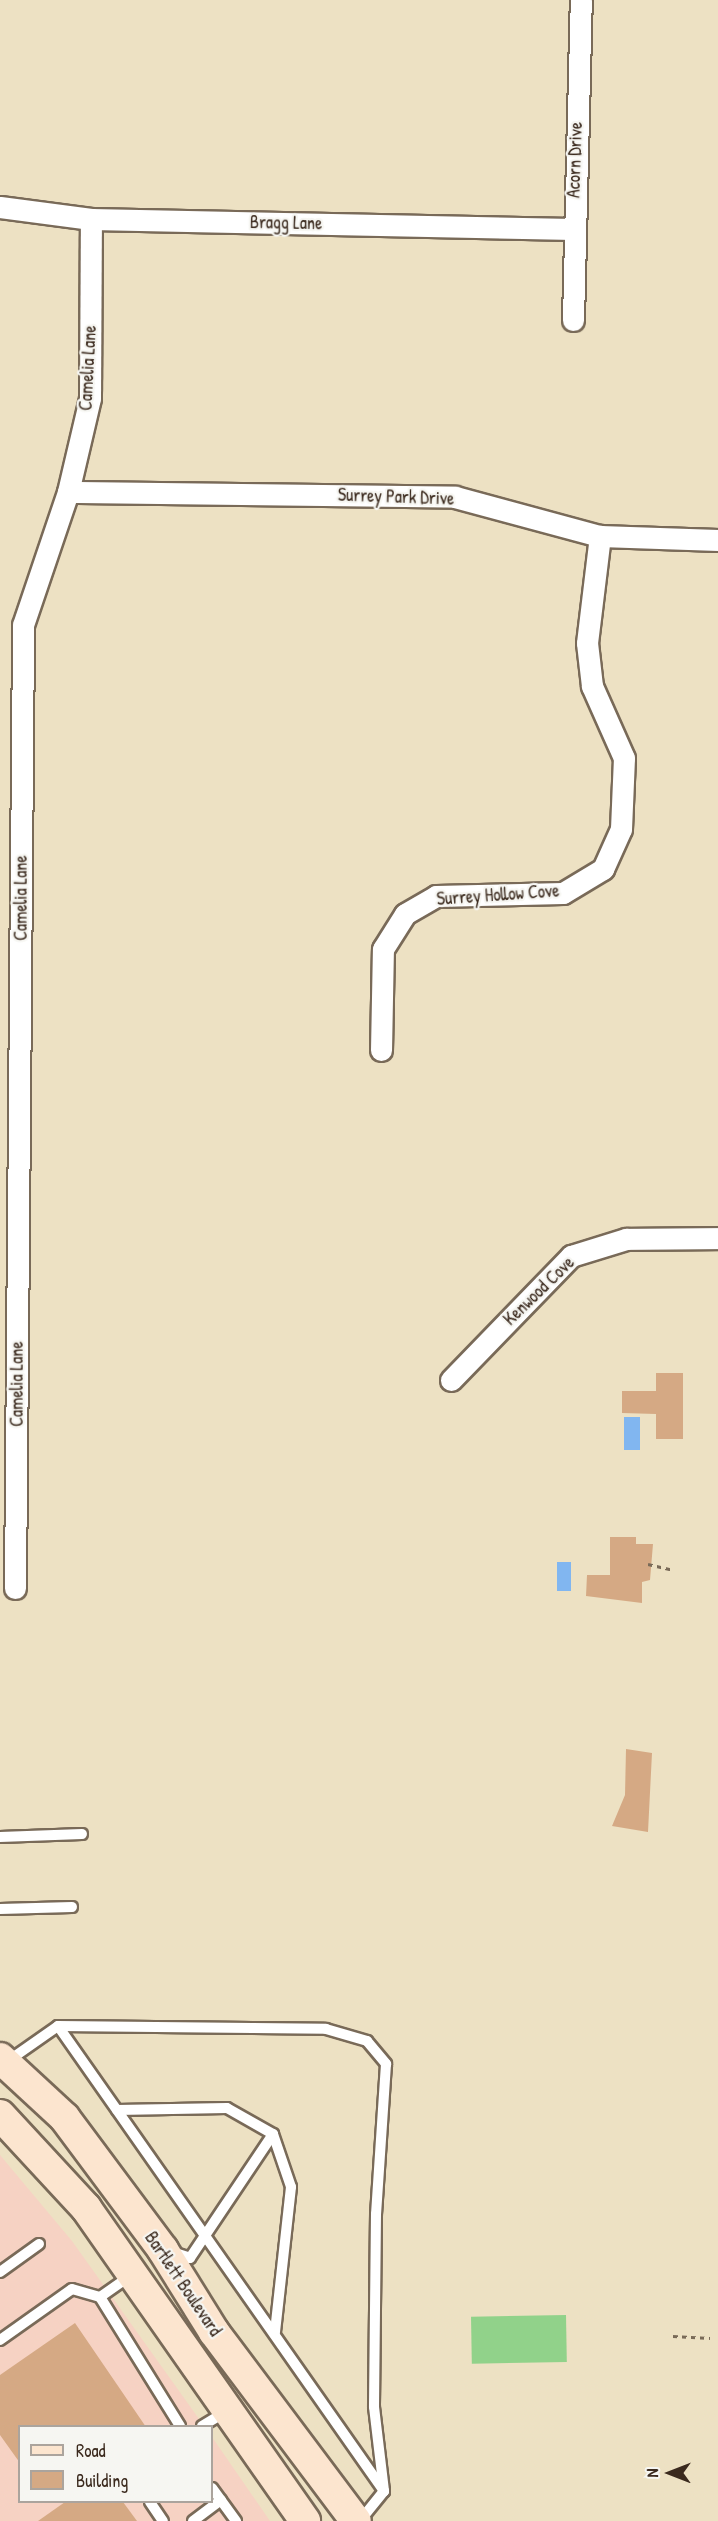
<!DOCTYPE html>
<html>
<head>
<meta charset="utf-8">
<style>
	body { margin:0 }
	#map { position:relative; width:718px; height:2521px; overflow:hidden; background:#ede1c3; font-family:"Patrick Hand",sans-serif }
	div>[style] { position:absolute }
	.built>* { inset:0; background:#f6d2c3 }
	.green>* { inset:0; background:#91d28a; transform-origin:0 0 }
	.water>* { inset:0; background:#81b6f0; transform-origin:0 0 }
	.building>* { inset:0; background:#d5a984 }
	.path>* { height:3px; margin-top:-1.5px; transform-origin:0; background:repeating-linear-gradient(90deg,#796a58 0 4.5px,transparent 0 9px) }
	.roads { filter:drop-shadow(2px 0 #796a58) drop-shadow(-2px 0 #796a58) drop-shadow(0 2px #796a58) drop-shadow(0 -2px #796a58) }
	.lane>* { height:10px; margin:-5px; padding:0 5px; transform-origin:5px; border-radius:5px; background:#fff }
	.street>* { height:21px; margin:-10.5px; padding:0 10.5px; transform-origin:10.5px; border-radius:10.5px; background:#fff }
	.secondary>* { height:30px; margin:-15px; padding:0 15px; transform-origin:15px; border-radius:15px; background:#fce5cf }
	span { translate:-50% -50%; white-space:nowrap; text-align:center; line-height:1.15; -webkit-text-stroke:4.5px #f6f6f2; paint-order:stroke }
	.street-label { font-size:18px; color:#3b2a1e }
	.legend { position:absolute; left:18px; top:2425px; width:195px; height:78px; box-sizing:border-box; background:#f6f6f2; border:2px solid #aba49d; margin:0; padding:8px 10px; list-style:none; font-size:18px; color:#3b2a1e }
	.legend li { display:flex; align-items:center; gap:12px; height:30px }
	.legend b { width:30px; border:2px solid #aba49d }
	.north { position:absolute; left:640px; top:2443px; width:60px; height:60px; -webkit-text-stroke:4px #f6f6f2; paint-order:stroke; rotate:270deg; font-size:16px; font-weight:700; line-height:24px; text-align:center; color:#3b2a1e }
	.north::after { content:''; display:block; margin:auto; width:21px; height:27px; background:#3b2a1e; clip-path:polygon(50% 0,100% 100%,50% 72%,0 100%) }
</style>
</head>
<body>
<div id="map">
	<div class="built">
		<div style="clip-path:polygon(0 2155px,72px 2241px,204px 2426px,20px 2426px,20px 2502px,212px 2502px,212px 2437px,270px 2521px,0 2521px)"></div>
	</div>
	<div class="green">
		<div style="left:566px;top:2315px;width:47px;height:95px;rotate:89deg"></div>
	</div>
	<div class="water">
		<div style="left:624px;top:1417px;width:16px;height:33px"></div>
		<div style="left:557px;top:1562px;width:14px;height:29px"></div>
	</div>
	<div class="building">
		<div style="clip-path:polygon(656px 1373px,683px 1373px,683px 1439px,656px 1439px,656px 1414px,622px 1413px,622px 1391px,656px 1391px)"></div>
		<div style="clip-path:polygon(610px 1537px,636px 1537px,636px 1544px,653px 1544px,650px 1580px,642px 1582px,642px 1603px,586px 1596px,587px 1575px,610px 1575px)"></div>
		<div style="clip-path:polygon(626px 1749px,652px 1753px,648px 1832px,612px 1826px,625px 1795px)"></div>
		<div style="clip-path:polygon(75px 2323px,146px 2427px,20px 2427px,20px 2463px,0 2435px,0 2375px)"></div>
		<div style="clip-path:polygon(65px 2502px,123px 2502px,137px 2521px,38px 2521px)"></div>
	</div>
	<div class="path">
		<div style="left:648px;top:1564px;width:23px;rotate:13deg"></div>
		<div style="left:673px;top:2336px;width:37px;rotate:3deg"></div>
	</div>
	<div class="roads">
		<div class="lane">
			<div style="left:0;top:1837px;width:82px;rotate:-2.1deg"></div>
			<div style="left:0;top:1909px;width:72px;rotate:-1.6deg"></div>
			<div style="left:58px;top:2026px;width:268px;rotate:0.6deg"></div>
			<div style="left:326px;top:2029px;width:43px;rotate:16.3deg"></div>
			<div style="left:367px;top:2041px;width:30px;rotate:50deg"></div>
			<div style="left:386px;top:2064px;width:150px;rotate:93.8deg"></div>
			<div style="left:376px;top:2214px;width:193px;rotate:90.6deg"></div>
			<div style="left:374px;top:2407px;width:85px;rotate:83.2deg"></div>
			<div style="left:8px;top:2061px;width:61px;rotate:-35deg"></div>
			<div style="left:58px;top:2026px;width:568px;rotate:54.97deg"></div>
			<div style="left:384px;top:2491px;width:38px;rotate:129deg"></div>
			<div style="left:117px;top:2110px;width:110px;rotate:-1deg"></div>
			<div style="left:227px;top:2108px;width:53px;rotate:29.5deg"></div>
			<div style="left:273px;top:2134px;width:56px;rotate:71.2deg"></div>
			<div style="left:291px;top:2187px;width:146px;rotate:96.3deg"></div>
			<div style="left:172px;top:2252px;width:19px;rotate:18deg"></div>
			<div style="left:190px;top:2258px;width:149px;rotate:-56.2deg"></div>
			<div style="left:0;top:2272px;width:48px;rotate:-35.7deg"></div>
			<div style="left:130px;top:2276px;width:37px;rotate:145deg"></div>
			<div style="left:100px;top:2297px;width:152px;rotate:58.2deg"></div>
			<div style="left:0;top:2340px;width:88px;rotate:-35.3deg"></div>
			<div style="left:72px;top:2289px;width:29px;rotate:16deg"></div>
			<div style="left:202px;top:2426px;width:27px;rotate:-31deg"></div>
			<div style="left:212px;top:2488px;width:41px;rotate:54deg"></div>
			<div style="left:150px;top:2502px;width:23px;rotate:56deg"></div>
			<div style="left:193px;top:2521px;width:35px;rotate:-37deg"></div>
		</div>
		<div class="street">
			<div style="left:0;top:207px;width:92px;rotate:7.5deg"></div>
			<div style="left:91px;top:219px;width:482px;rotate:1.2deg"></div>
			<div style="left:573px;top:320px;width:320px;rotate:-88.6deg"></div>
			<div style="left:68px;top:492px;width:387px;rotate:0.7deg"></div>
			<div style="left:455px;top:497px;width:150px;rotate:15.1deg"></div>
			<div style="left:600px;top:536px;width:118px;rotate:1.9deg"></div>
			<div style="left:381px;top:1050px;width:101px;rotate:-88.9deg"></div>
			<div style="left:383px;top:949px;width:41px;rotate:-57.8deg"></div>
			<div style="left:405px;top:914px;width:36px;rotate:-30deg"></div>
			<div style="left:436px;top:896px;width:127px;rotate:-1.4deg"></div>
			<div style="left:563px;top:893px;width:47px;rotate:-31deg"></div>
			<div style="left:603px;top:869px;width:44px;rotate:-65.8deg"></div>
			<div style="left:621px;top:829px;width:71px;rotate:-87.6deg"></div>
			<div style="left:624px;top:758px;width:79px;rotate:-114deg"></div>
			<div style="left:592px;top:686px;width:43px;rotate:-96.6deg"></div>
			<div style="left:587px;top:643px;width:108px;rotate:-83.1deg"></div>
			<div style="left:451px;top:1380px;width:173px;rotate:-45.9deg"></div>
			<div style="left:571px;top:1256px;width:58px;rotate:-17.2deg"></div>
			<div style="left:626px;top:1239px;width:92px;rotate:-0.6deg"></div>
			<div style="left:15px;top:1588px;width:963px;rotate:-89.52deg"></div>
			<div style="left:23px;top:625px;width:140px;rotate:-71.3deg"></div>
			<div style="left:68px;top:492px;width:97px;rotate:-76.8deg"></div>
			<div style="left:90px;top:398px;width:179px;rotate:-89.7deg"></div>
		</div>
		<div class="secondary">
			<div style="left:0;top:2058px;width:87px;rotate:42.7deg"></div>
			<div style="left:64px;top:2117px;width:166px;rotate:53.3deg"></div>
			<div style="left:163px;top:2250px;width:97px;rotate:58.1deg"></div>
			<div style="left:214px;top:2332px;width:236px;rotate:53.1deg"></div>
			<div style="left:0;top:2115px;width:127px;rotate:47.2deg"></div>
			<div style="left:86px;top:2208px;width:382px;rotate:55deg"></div>
		</div>
	</div>
	<div class="street-label">
		<span style="left:575px;top:160px;rotate:-88deg">Acorn Drive</span>
		<span style="left:286px;top:223px;rotate:1deg">Bragg Lane</span>
		<span style="left:88px;top:368px;rotate:-87deg">Camelia Lane</span>
		<span style="left:396px;top:497px;rotate:2deg">Surrey Park Drive</span>
		<span style="left:498px;top:895px;rotate:-4deg">Surrey Hollow Cove</span>
		<span style="left:21px;top:898px;rotate:-90deg">Camelia Lane</span>
		<span style="left:539px;top:1291px;rotate:-44deg">Kenwood Cove</span>
		<span style="left:17px;top:1384px;rotate:-90deg">Camelia Lane</span>
		<span style="left:183px;top:2284px;rotate:56deg">Bartlett Boulevard</span>
	</div>
	<ul class="legend">
	<li><b style="height:8px;background:#fce5cf"></b>Road</li>
	<li><b style="height:16px;background:#d5a984"></b>Building</li>
	</ul>
	<div class="north">N</div>
</div>
</body>
</html>
